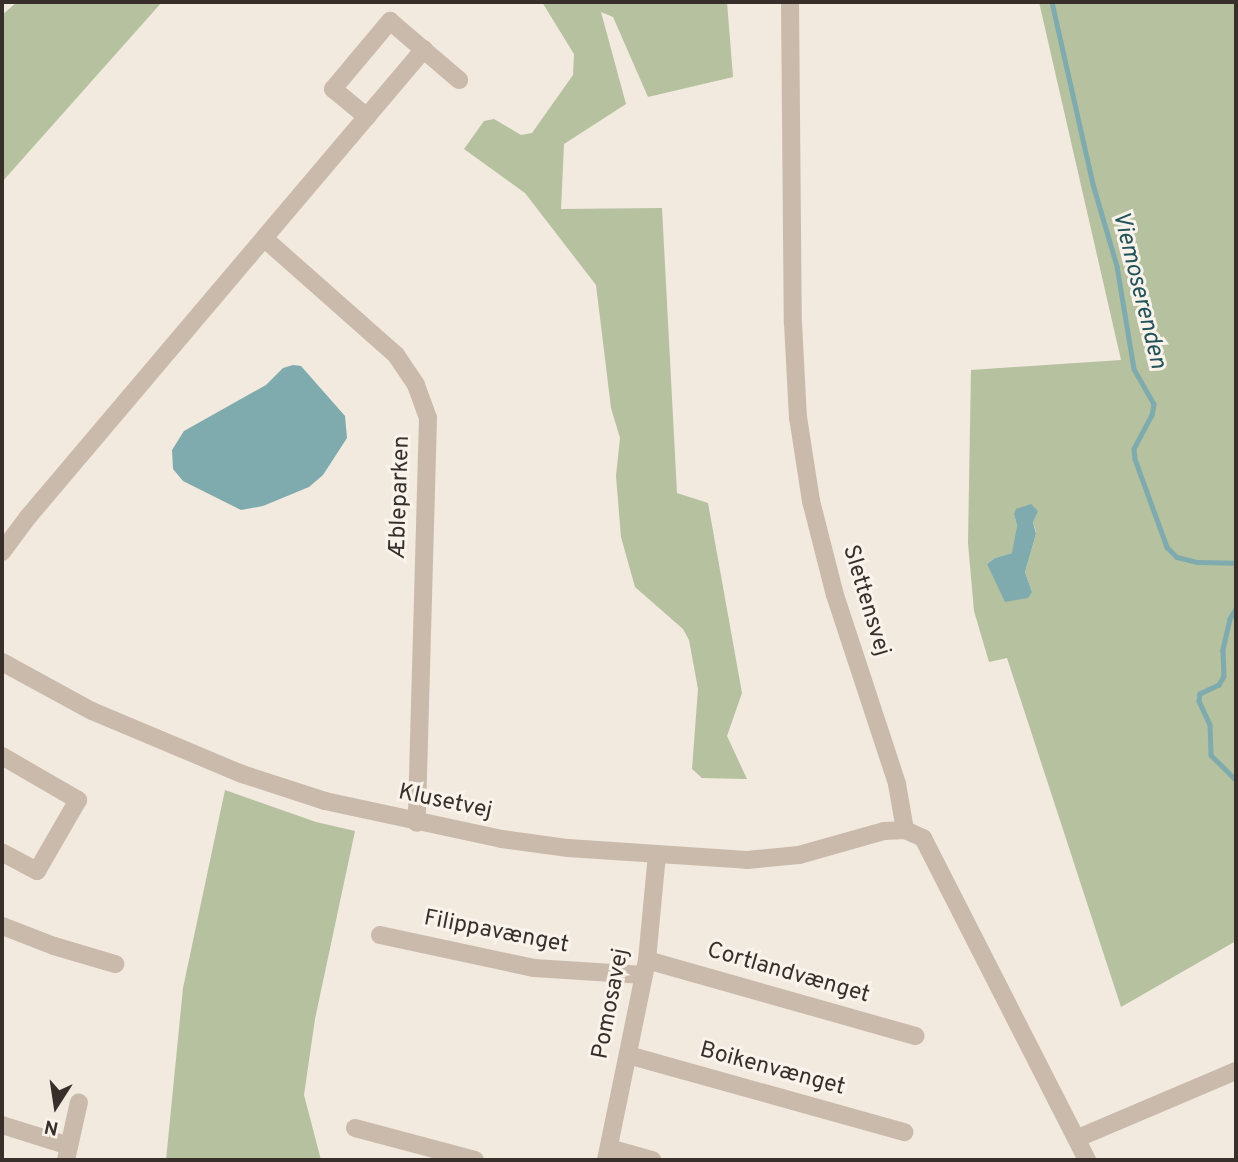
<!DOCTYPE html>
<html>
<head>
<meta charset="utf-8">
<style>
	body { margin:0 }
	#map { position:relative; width:1238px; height:1162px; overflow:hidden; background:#f2e9df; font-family:Overpass,sans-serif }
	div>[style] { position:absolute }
	.green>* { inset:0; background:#b5c19f }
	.water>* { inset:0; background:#7fabae }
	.stream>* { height:4.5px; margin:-2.25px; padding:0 2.25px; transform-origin:2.25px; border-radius:2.25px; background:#7fabae }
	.minor>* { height:18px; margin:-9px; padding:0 9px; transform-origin:9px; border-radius:9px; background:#cabaab }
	span { translate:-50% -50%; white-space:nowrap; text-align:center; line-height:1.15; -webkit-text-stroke:6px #faf3ec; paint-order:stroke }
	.street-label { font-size:23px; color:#382f2a }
	.water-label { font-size:24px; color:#215358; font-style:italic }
	.frame { position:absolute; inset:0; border:4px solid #382f2a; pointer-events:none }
	.north { position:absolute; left:21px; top:1071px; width:70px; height:70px; -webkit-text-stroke:5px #faf3ec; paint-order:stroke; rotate:192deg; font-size:19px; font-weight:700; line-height:28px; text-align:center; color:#382f2a }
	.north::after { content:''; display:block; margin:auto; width:24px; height:32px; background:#382f2a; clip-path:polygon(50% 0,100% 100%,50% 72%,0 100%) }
</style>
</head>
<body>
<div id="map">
	<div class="green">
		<div style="clip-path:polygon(17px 2px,162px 2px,2px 182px,2px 15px)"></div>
		<div style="clip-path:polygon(542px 2px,727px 2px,733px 77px,648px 97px,613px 17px,601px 12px,626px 104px,564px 144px,561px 209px,662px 208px,677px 493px,708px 503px,742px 693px,727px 736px,747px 779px,702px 778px,692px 769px,698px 689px,689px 640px,683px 629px,635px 587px,621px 537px,616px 476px,620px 438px,611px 408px,596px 285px,525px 193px,464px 149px,484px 121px,494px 119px,521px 135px,532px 133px,573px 75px,574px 54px)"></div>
		<div style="clip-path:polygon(evenodd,1039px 2px,1236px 2px,1236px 941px,1121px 1007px,1007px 658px,989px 662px,974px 611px,968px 543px,971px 370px,1121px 360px,1039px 2px,1014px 514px,1033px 522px,1035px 528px,1036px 534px,1025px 572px,1032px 592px,987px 564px,995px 558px,1012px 553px,1015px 548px,1017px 526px,1014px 514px)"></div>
		<div style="clip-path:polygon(225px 790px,316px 822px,355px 831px,315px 1019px,304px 1095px,321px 1160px,166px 1160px,183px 988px)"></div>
	</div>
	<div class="water">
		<div style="clip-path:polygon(293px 365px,301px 366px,345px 416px,347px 438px,323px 475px,309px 487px,263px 506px,241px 510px,183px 481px,173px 469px,172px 450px,184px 431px,266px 385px,283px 368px)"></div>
		<div style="clip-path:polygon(1031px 504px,1038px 511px,1033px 522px,1036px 534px,1025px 572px,1032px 592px,1028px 598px,1005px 602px,987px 564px,995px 558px,1012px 553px,1017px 526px,1014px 514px,1016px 509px)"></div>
	</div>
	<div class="stream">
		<div style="left:1052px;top:2px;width:187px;rotate:77.3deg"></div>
		<div style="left:1093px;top:184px;width:85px;rotate:73.7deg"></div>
		<div style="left:1117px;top:266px;width:104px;rotate:80.6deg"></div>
		<div style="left:1134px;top:369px;width:40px;rotate:60.3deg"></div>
		<div style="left:1154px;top:404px;width:11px;rotate:100deg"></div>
		<div style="left:1152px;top:415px;width:38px;rotate:118deg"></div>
		<div style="left:1134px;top:449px;width:10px;rotate:84deg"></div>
		<div style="left:1135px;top:459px;width:94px;rotate:70deg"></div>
		<div style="left:1167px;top:547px;width:14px;rotate:45deg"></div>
		<div style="left:1177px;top:557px;width:21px;rotate:14deg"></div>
		<div style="left:1197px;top:562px;width:39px;rotate:1deg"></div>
		<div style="left:1236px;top:609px;width:12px;rotate:121deg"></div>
		<div style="left:1230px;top:619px;width:32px;rotate:103deg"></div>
		<div style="left:1223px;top:650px;width:26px;rotate:88deg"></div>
		<div style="left:1224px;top:676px;width:10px;rotate:119deg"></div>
		<div style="left:1219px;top:685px;width:21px;rotate:155deg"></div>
		<div style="left:1200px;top:694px;width:7px;rotate:98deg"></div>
		<div style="left:1199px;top:701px;width:26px;rotate:65deg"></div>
		<div style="left:1210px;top:725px;width:30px;rotate:88deg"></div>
		<div style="left:1211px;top:755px;width:35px;rotate:45deg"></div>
	</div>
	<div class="minor">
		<div style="left:790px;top:2px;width:321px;rotate:89.5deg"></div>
		<div style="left:793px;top:323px;width:94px;rotate:87deg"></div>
		<div style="left:798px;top:417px;width:85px;rotate:81.2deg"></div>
		<div style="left:811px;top:501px;width:97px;rotate:75.7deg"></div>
		<div style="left:835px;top:595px;width:199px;rotate:71.8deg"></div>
		<div style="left:897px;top:784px;width:47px;rotate:80.1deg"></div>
		<div style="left:367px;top:117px;width:44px;rotate:-140.5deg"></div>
		<div style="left:333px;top:89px;width:89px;rotate:-50deg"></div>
		<div style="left:390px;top:21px;width:91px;rotate:40.5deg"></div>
		<div style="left:266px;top:240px;width:174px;rotate:41.5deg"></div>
		<div style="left:396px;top:355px;width:36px;rotate:56deg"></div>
		<div style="left:416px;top:385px;width:35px;rotate:70deg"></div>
		<div style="left:428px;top:418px;width:405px;rotate:91.6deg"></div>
		<div style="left:2px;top:552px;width:44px;rotate:-53.4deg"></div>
		<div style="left:28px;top:517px;width:613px;rotate:-49.76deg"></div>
		<div style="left:2px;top:662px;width:102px;rotate:28.6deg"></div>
		<div style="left:92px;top:711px;width:163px;rotate:22.8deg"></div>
		<div style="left:242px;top:774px;width:87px;rotate:18deg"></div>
		<div style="left:325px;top:801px;width:181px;rotate:12.1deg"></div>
		<div style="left:502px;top:839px;width:67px;rotate:7.8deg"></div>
		<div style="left:568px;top:848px;width:179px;rotate:3.8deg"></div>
		<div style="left:747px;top:860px;width:52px;rotate:-5.5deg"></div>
		<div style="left:799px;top:855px;width:88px;rotate:-15.8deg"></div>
		<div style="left:884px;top:831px;width:21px;rotate:-3deg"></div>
		<div style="left:2px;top:756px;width:88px;rotate:30.1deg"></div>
		<div style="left:78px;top:800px;width:82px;rotate:120deg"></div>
		<div style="left:37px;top:871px;width:40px;rotate:-152deg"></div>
		<div style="left:905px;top:830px;width:20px;rotate:24deg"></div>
		<div style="left:923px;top:838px;width:361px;rotate:63deg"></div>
		<div style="left:2px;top:926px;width:56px;rotate:21deg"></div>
		<div style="left:54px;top:946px;width:64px;rotate:16.4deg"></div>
		<div style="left:380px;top:935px;width:157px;rotate:12.1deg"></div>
		<div style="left:534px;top:968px;width:110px;rotate:3.6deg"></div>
		<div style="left:647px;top:960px;width:279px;rotate:15.8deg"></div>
		<div style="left:628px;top:1055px;width:287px;rotate:15.6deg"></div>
		<div style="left:2px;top:1125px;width:70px;rotate:17.4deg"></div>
		<div style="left:355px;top:1128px;width:124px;rotate:14.9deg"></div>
		<div style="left:1078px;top:1138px;width:172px;rotate:-23deg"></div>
		<div style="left:609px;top:1148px;width:45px;rotate:15.6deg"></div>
		<div style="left:66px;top:1160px;width:59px;rotate:-77.4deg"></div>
		<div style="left:606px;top:1160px;width:204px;rotate:-78.4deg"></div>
		<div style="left:647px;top:960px;width:105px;rotate:-84.6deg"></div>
	</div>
	<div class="street-label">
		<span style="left:401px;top:497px;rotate:-88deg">Æbleparken</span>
		<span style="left:865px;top:601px;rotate:73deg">Slettensvej</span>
		<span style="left:445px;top:803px;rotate:12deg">Klusetvej</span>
		<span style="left:496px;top:933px;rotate:11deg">Filippavænget</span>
		<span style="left:788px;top:974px;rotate:16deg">Cortlandvænget</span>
		<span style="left:612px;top:1004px;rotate:-79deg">Pomosavej</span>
		<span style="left:772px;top:1070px;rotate:15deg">Boikenvænget</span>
	</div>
	<div class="water-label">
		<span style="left:1138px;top:290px;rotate:76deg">Viemoserenden</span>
	</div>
	<div class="frame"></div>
	<div class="north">N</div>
</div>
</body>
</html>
